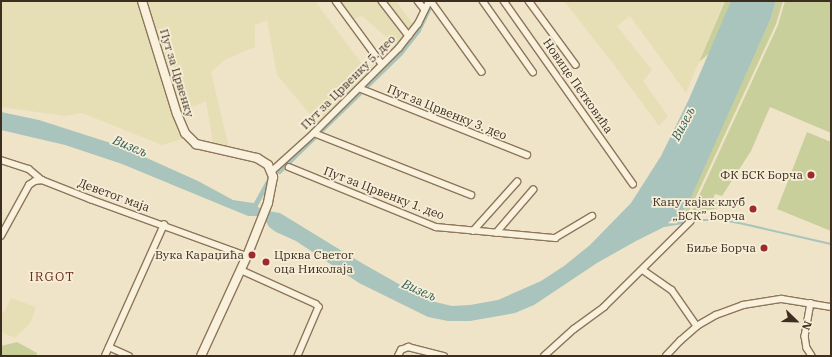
<!DOCTYPE html>
<html>
<head>
<meta charset="utf-8">
<style>
	body { margin:0 }
	#map { position:relative; width:832px; height:357px; overflow:hidden; background:#f0e4c8; font-family:"IBM Plex Serif",serif }
	div>[style] { position:absolute }
	.farmland>* { inset:0; background:#e6deb5 }
	.green>* { inset:0; background:#c9cf9b }
	.water>* { inset:0; background:#a9c4bc }
	.stream>* { height:1.5px; margin:-0.75px; padding:0 0.75px; transform-origin:0.75px; border-radius:0.75px; background:#a9c4bc }
	.canal>* { height:5px; margin:-2.5px; padding:0 2.5px; transform-origin:2.5px; border-radius:2.5px; background:#a9c4bc }
	.roads { filter:drop-shadow(1px 0 #8d765c) drop-shadow(-1px 0 #8d765c) drop-shadow(0 1px #8d765c) drop-shadow(0 -1px #8d765c) }
	.street>* { height:5.5px; margin:-2.75px; padding:0 2.75px; transform-origin:2.75px; border-radius:2.75px; background:#faf1dc }
	.secondary>* { height:8px; margin:-4px; padding:0 4px; transform-origin:4px; border-radius:4px; background:#faf1dc }
	.dots>* { width:11px; height:11px; translate:-50% -50%; box-sizing:border-box; border:2px solid #f7eed8; border-radius:50% }
	span { translate:-50% -50%; white-space:nowrap; text-align:center; line-height:1.15; -webkit-text-stroke:3.5px #f7eed8; paint-order:stroke }
	.street-label { font-size:12px; color:#3d2e20 }
	.poi-label { font-size:12px; color:#3d2e20 }
	.right { translate:-100% -50%; text-align:right }
	.left { translate:0 -50%; text-align:left }
	.water-label { font-size:13px; color:#2f5d5a; font-style:italic }
	.neighbourhood-label { font-size:13px; color:#6b2e1e; letter-spacing:1px }
	.frame { position:absolute; inset:0; border:2px solid #3d2e20; pointer-events:none }
	.north { position:absolute; left:776px; top:301px; width:40px; height:40px; -webkit-text-stroke:3px #f7eed8; paint-order:stroke; rotate:113deg; font-size:11px; font-weight:700; line-height:16px; text-align:center; color:#3d2e20 }
	.north::after { content:''; display:block; margin:auto; width:14px; height:18px; background:#3d2e20; clip-path:polygon(50% 0,100% 100%,50% 72%,0 100%) }
</style>
</head>
<body>
<div id="map">
	<div class="farmland">
		<div style="clip-path:polygon(1px 1px,315px 1px,371px 76px,320px 126px,277px 75px,267px 20px,255px 25px,255px 47px,226px 59px,211px 72px,230px 152px,214px 148px,206px 101px,177px 114px,188px 137px,162px 145px,82px 113px,66px 116px,1px 107px)"></div>
		<div style="clip-path:polygon(336px 1px,396px 1px,416px 28px,399px 48px,362px 16px,349px 20px)"></div>
		<div style="clip-path:polygon(564px 1px,724px 1px,686px 93px,630px 16px,617px 26px,652px 70px,643px 81px,668px 116px,659px 126px,615px 66px)"></div>
		<div style="clip-path:polygon(11px 298px,36px 307px,30px 323px,15px 338px,1px 332px,1px 311px,4px 313px)"></div>
	</div>
	<div class="green">
		<div style="clip-path:polygon(725px 1px,734px 1px,712px 51px,699px 62px)"></div>
		<div style="clip-path:polygon(776px 1px,783px 1px,776px 24px,687px 216px,682px 215px,771px 18px)"></div>
		<div style="clip-path:polygon(785px 1px,831px 1px,831px 133px,770px 107px,751px 151px,722px 196px,715px 194px,713px 199px,724px 203px,719px 208px,691px 213px,778px 25px)"></div>
		<div style="clip-path:polygon(807px 132px,831px 142px,831px 231px,777px 209px)"></div>
		<div style="clip-path:polygon(17px 342px,37px 353px,36px 356px,1px 356px,1px 346px)"></div>
	</div>
	<div class="water">
		<div style="clip-path:polygon(731px 1px,776px 1px,771px 18px,688px 204px,683px 211px,683px 224px,664px 227px,636px 241px,597px 263px,534px 305px,515px 313px,470px 321px,448px 321px,428px 317px,359px 283px,296px 241px,276px 232px,269px 227px,264px 218px,258px 216px,248px 216px,122px 164px,65px 145px,1px 130px,1px 112px,39px 120px,120px 146px,198px 181px,233px 200px,253px 203px,262px 210px,280px 213px,360px 262px,427px 300px,452px 306px,470px 305px,498px 300px,541px 281px,564px 266px,590px 245px,631px 203px,661px 156px,689px 99px)"></div>
	</div>
	<div class="stream">
		<div style="left:702px;top:220px;width:21px"></div>
		<div style="left:723px;top:220px;width:21px;rotate:11deg"></div>
		<div style="left:744px;top:224px;width:89px;rotate:12.9deg"></div>
	</div>
	<div class="canal">
		<div style="left:279px;top:171px;width:169px;rotate:-44.3deg"></div>
		<div style="left:400px;top:53px;width:29px;rotate:-52deg"></div>
		<div style="left:418px;top:30px;width:32px;rotate:-64deg"></div>
		<div style="left:252px;top:210px;width:33px;rotate:-61deg"></div>
	</div>
	<div class="roads">
		<div class="street">
			<div style="left:336px;top:1px;width:78px;rotate:53.9deg"></div>
			<div style="left:382px;top:1px;width:44px;rotate:52.4deg"></div>
			<div style="left:418px;top:1px;width:11px;rotate:52deg"></div>
			<div style="left:431px;top:1px;width:87px;rotate:54.3deg"></div>
			<div style="left:483px;top:1px;width:87px;rotate:54.8deg"></div>
			<div style="left:504px;top:1px;width:224px;rotate:54.8deg"></div>
			<div style="left:529px;top:1px;width:79px;rotate:53.7deg"></div>
			<div style="left:359px;top:88px;width:181px;rotate:21.7deg"></div>
			<div style="left:314px;top:133px;width:169px;rotate:21.5deg"></div>
			<div style="left:1px;top:160px;width:29px;rotate:18deg"></div>
			<div style="left:29px;top:169px;width:17px;rotate:40deg"></div>
			<div style="left:289px;top:167px;width:159px;rotate:22.2deg"></div>
			<div style="left:436px;top:227px;width:120px;rotate:5.3deg"></div>
			<div style="left:555px;top:238px;width:43px;rotate:-30.7deg"></div>
			<div style="left:272px;top:171px;width:57px;rotate:-42.1deg"></div>
			<div style="left:314px;top:133px;width:120px;rotate:-45deg"></div>
			<div style="left:399px;top:48px;width:31px;rotate:-52deg"></div>
			<div style="left:418px;top:24px;width:25px;rotate:-64deg"></div>
			<div style="left:473px;top:231px;width:66px;rotate:-48.1deg"></div>
			<div style="left:496px;top:233px;width:57px;rotate:-49.3deg"></div>
			<div style="left:1px;top:236px;width:58px;rotate:-61.2deg"></div>
			<div style="left:29px;top:185px;width:7px;rotate:-34deg"></div>
			<div style="left:35px;top:181px;width:7px;rotate:-8deg"></div>
			<div style="left:42px;top:180px;width:52px;rotate:21.6deg"></div>
			<div style="left:90px;top:199px;width:167px;rotate:20deg"></div>
			<div style="left:241px;top:270px;width:82px;rotate:24.4deg"></div>
			<div style="left:316px;top:304px;width:4px;rotate:45deg"></div>
			<div style="left:319px;top:307px;width:53px;rotate:113.2deg"></div>
			<div style="left:643px;top:270px;width:35px;rotate:35deg"></div>
			<div style="left:672px;top:290px;width:44px;rotate:55.2deg"></div>
			<div style="left:811px;top:303px;width:34px;rotate:100deg"></div>
			<div style="left:805px;top:336px;width:12px;rotate:81deg"></div>
			<div style="left:807px;top:348px;width:9px;rotate:58deg"></div>
			<div style="left:109px;top:347px;width:22px;rotate:24deg"></div>
			<div style="left:105px;top:356px;width:144px;rotate:-65.8deg"></div>
			<div style="left:398px;top:356px;width:7px;rotate:-63deg"></div>
			<div style="left:401px;top:350px;width:8px;rotate:-23deg"></div>
			<div style="left:408px;top:347px;width:37px;rotate:14deg"></div>
			<div style="left:544px;top:356px;width:40px;rotate:-42deg"></div>
			<div style="left:574px;top:329px;width:37px;rotate:-36deg"></div>
			<div style="left:604px;top:307px;width:121px;rotate:-44.7deg"></div>
			<div style="left:666px;top:356px;width:21px;rotate:-47deg"></div>
			<div style="left:680px;top:341px;width:23px;rotate:-41deg"></div>
			<div style="left:697px;top:326px;width:22px;rotate:-30deg"></div>
			<div style="left:716px;top:315px;width:29px;rotate:-20deg"></div>
			<div style="left:743px;top:305px;width:39px;rotate:-9deg"></div>
			<div style="left:782px;top:299px;width:50px;rotate:9.3deg"></div>
		</div>
		<div class="secondary">
			<div style="left:142px;top:1px;width:118px;rotate:72.8deg"></div>
			<div style="left:177px;top:114px;width:21px;rotate:67deg"></div>
			<div style="left:185px;top:133px;width:16px;rotate:45deg"></div>
			<div style="left:196px;top:144px;width:63px;rotate:12.9deg"></div>
			<div style="left:257px;top:158px;width:13px;rotate:32deg"></div>
			<div style="left:268px;top:165px;width:13px;rotate:67deg"></div>
			<div style="left:273px;top:177px;width:26px;rotate:101deg"></div>
			<div style="left:268px;top:203px;width:57px;rotate:111.6deg"></div>
			<div style="left:247px;top:256px;width:110px;rotate:114.7deg"></div>
		</div>
	</div>
	<div class="dots">
		<div style="left:811px;top:175px;background:#9e2a2b"></div>
		<div style="left:753px;top:209px;background:#9e2a2b"></div>
		<div style="left:764px;top:248px;background:#9e2a2b"></div>
		<div style="left:252px;top:255px;background:#9e2a2b"></div>
		<div style="left:266px;top:262px;background:#9e2a2b"></div>
	</div>
	<div class="street-label">
		<span style="left:177px;top:73px;rotate:73deg">Пут за Црвенку</span>
		<span style="left:348px;top:82px;rotate:-45deg">Пут за Црвенку 5. део</span>
		<span style="left:578px;top:86px;rotate:55deg">Новице Петковића</span>
		<span style="left:447px;top:112px;rotate:22deg">Пут за Црвенку 3. део</span>
		<span style="left:384px;top:193px;rotate:21deg">Пут за Црвенку 1. део</span>
		<span style="left:114px;top:195px;rotate:20deg">Деветог маја</span>
	</div>
	<div class="poi-label">
		<span class="right" style="left:803px;top:175px">ФК БСК Борча</span>
		<span class="right" style="left:745px;top:209px">Кану кајак клуб<br>„БСК” Борча</span>
		<span class="right" style="left:756px;top:248px">Биље Борча</span>
		<span class="right" style="left:244px;top:255px">Вука Караџића</span>
		<span class="left" style="left:274px;top:262px">Црква Светог<br>оца Николаја</span>
	</div>
	<div class="water-label">
		<span style="left:684px;top:124px;rotate:-62deg">Визељ</span>
		<span style="left:130px;top:147px;rotate:23deg">Визељ</span>
		<span style="left:419px;top:291px;rotate:24deg">Визељ</span>
	</div>
	<div class="neighbourhood-label">
		<span style="left:52px;top:277px">IRGOT</span>
	</div>
	<div class="frame"></div>
	<div class="north">N</div>
</div>
</body>
</html>
